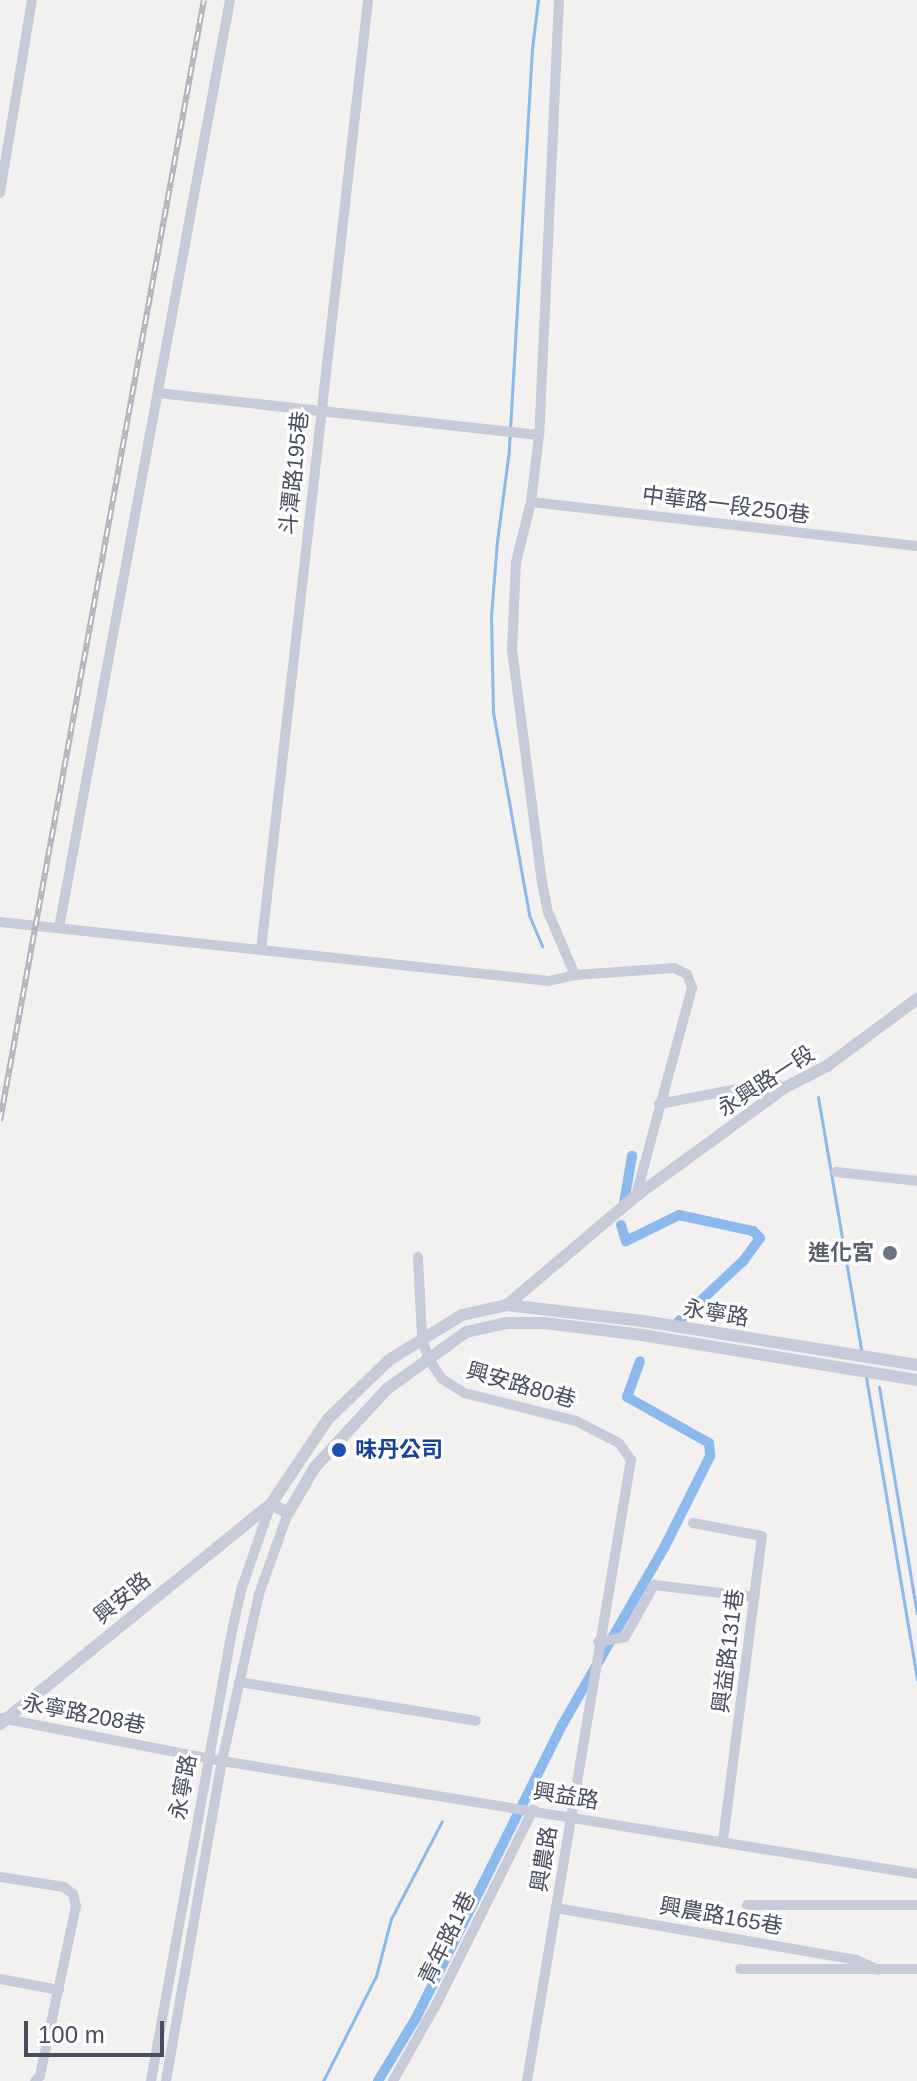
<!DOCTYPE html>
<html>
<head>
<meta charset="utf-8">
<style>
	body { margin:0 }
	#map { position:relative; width:917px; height:2081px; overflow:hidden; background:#f3f1f0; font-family:Arial,"Noto Sans TC",sans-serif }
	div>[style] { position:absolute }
	.stream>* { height:3px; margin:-1.5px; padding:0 1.5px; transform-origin:1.5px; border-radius:1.5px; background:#8ab9ee }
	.canal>* { height:10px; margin:-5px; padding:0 5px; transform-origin:5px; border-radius:5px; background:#8ab9ee }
	.minor>* { height:10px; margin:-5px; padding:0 5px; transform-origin:5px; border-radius:5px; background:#c7cad8 }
	.tertiary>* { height:12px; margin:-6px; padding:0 6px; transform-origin:6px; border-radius:6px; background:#c7cad8 }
	.rail>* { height:6px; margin-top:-3px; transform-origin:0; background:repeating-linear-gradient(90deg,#fff 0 9px,#b2b3bb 0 18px); box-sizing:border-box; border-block:2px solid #b2b3bb }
	.dots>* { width:22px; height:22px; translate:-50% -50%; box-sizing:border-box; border:4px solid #fff; border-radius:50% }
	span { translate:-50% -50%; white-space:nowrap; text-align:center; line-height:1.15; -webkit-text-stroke:6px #fff; paint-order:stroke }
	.street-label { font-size:22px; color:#474c5e }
	.worship-label { font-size:22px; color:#5b616d; font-weight:700 }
	.right { translate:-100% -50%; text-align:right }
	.transit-label { font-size:22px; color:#164399; font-weight:700 }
	.left { translate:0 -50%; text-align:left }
	.scale { position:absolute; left:24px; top:2021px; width:140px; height:36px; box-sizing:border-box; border:4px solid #474c5e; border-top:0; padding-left:10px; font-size:24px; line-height:28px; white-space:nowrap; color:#474c5e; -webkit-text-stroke:6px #fff; paint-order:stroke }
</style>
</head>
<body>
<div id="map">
	<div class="stream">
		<div style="left:538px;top:0;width:48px;rotate:97.1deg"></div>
		<div style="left:532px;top:48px;width:403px;rotate:93.3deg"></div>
		<div style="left:509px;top:450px;width:92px;rotate:97.5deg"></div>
		<div style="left:497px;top:541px;width:75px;rotate:94.6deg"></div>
		<div style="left:491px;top:616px;width:96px;rotate:88.8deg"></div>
		<div style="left:493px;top:712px;width:206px;rotate:79.9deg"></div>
		<div style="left:529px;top:915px;width:34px;rotate:67deg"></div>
		<div style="left:818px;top:1097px;width:261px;rotate:80.3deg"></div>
		<div style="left:866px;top:1377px;width:307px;rotate:80.4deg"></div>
		<div style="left:879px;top:1387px;width:230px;rotate:80.5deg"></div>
		<div style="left:323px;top:2081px;width:118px;rotate:-63.2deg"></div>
		<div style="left:376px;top:1976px;width:59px;rotate:-75.3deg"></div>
		<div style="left:391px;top:1919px;width:110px;rotate:-62.5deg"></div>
	</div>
	<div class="canal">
		<div style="left:624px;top:1203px;width:48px;rotate:-80.3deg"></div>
		<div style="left:621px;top:1225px;width:17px;rotate:73deg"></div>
		<div style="left:626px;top:1241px;width:59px;rotate:-26.1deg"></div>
		<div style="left:679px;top:1215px;width:76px;rotate:12.2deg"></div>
		<div style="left:753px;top:1231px;width:10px;rotate:45deg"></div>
		<div style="left:760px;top:1238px;width:29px;rotate:126deg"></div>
		<div style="left:743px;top:1261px;width:89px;rotate:136.8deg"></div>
		<div style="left:378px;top:2081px;width:74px;rotate:-58.9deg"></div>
		<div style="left:416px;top:2018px;width:325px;rotate:-63.5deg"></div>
		<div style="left:561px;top:1727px;width:209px;rotate:-60.1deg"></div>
		<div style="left:665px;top:1546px;width:101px;rotate:-63.4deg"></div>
		<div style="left:710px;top:1456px;width:13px;rotate:-94deg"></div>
		<div style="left:709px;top:1443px;width:94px;rotate:-150.7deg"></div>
		<div style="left:627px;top:1397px;width:38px;rotate:-70deg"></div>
	</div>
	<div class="minor">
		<div style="left:559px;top:0;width:435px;rotate:92.6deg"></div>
		<div style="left:539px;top:435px;width:67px;rotate:96.8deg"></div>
		<div style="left:531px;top:502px;width:62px;rotate:104deg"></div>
		<div style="left:516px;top:562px;width:87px;rotate:92.6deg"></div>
		<div style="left:512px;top:649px;width:235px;rotate:82.7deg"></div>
		<div style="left:542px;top:882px;width:31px;rotate:79deg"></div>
		<div style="left:548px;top:912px;width:69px;rotate:66.8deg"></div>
		<div style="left:575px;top:975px;width:99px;rotate:-4deg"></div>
		<div style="left:674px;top:968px;width:14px;rotate:25deg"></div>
		<div style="left:687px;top:974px;width:15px;rotate:70deg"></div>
		<div style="left:692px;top:988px;width:215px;rotate:105.1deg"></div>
		<div style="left:0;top:193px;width:196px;rotate:-80.6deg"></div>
		<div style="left:158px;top:393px;width:383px;rotate:6.3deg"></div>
		<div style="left:531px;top:502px;width:388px;rotate:6.5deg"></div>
		<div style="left:0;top:922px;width:552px;rotate:6.13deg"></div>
		<div style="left:549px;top:981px;width:27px;rotate:-13deg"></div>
		<div style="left:59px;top:928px;width:944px;rotate:-79.56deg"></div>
		<div style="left:261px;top:950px;width:956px;rotate:-83.57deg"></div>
		<div style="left:659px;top:1104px;width:96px;rotate:-10.8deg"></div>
		<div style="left:753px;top:1086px;width:23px;rotate:-5deg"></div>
		<div style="left:776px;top:1084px;width:9px;rotate:27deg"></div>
		<div style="left:836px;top:1172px;width:81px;rotate:6.3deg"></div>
		<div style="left:418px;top:1257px;width:80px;rotate:87.1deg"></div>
		<div style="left:422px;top:1337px;width:22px;rotate:74deg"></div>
		<div style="left:428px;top:1358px;width:25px;rotate:56deg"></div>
		<div style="left:442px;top:1379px;width:26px;rotate:32deg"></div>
		<div style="left:464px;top:1393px;width:115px;rotate:14deg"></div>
		<div style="left:576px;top:1421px;width:48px;rotate:27.1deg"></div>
		<div style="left:619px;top:1443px;width:21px;rotate:55deg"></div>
		<div style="left:631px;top:1460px;width:630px;rotate:99.51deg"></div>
		<div style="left:693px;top:1523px;width:70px;rotate:10.7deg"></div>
		<div style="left:762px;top:1536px;width:306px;rotate:97.3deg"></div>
		<div style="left:598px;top:1642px;width:27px;rotate:-10deg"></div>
		<div style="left:625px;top:1637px;width:60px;rotate:-60.9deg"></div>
		<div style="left:654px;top:1585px;width:101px;rotate:6.8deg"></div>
		<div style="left:239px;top:1682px;width:240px;rotate:9.3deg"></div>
		<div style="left:0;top:1718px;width:226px;rotate:11deg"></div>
		<div style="left:222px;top:1761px;width:704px;rotate:9.23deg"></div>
		<div style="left:0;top:1877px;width:65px;rotate:8.9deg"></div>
		<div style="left:64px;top:1887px;width:11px;rotate:38deg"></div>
		<div style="left:73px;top:1894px;width:12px;rotate:76deg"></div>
		<div style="left:76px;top:1906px;width:174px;rotate:102deg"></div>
		<div style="left:40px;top:2076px;width:7px;rotate:135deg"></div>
		<div style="left:747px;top:1905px;width:170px"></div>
		<div style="left:556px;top:1908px;width:305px;rotate:9.8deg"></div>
		<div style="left:857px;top:1960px;width:23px;rotate:25deg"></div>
		<div style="left:740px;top:1969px;width:177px"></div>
		<div style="left:0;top:1979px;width:60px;rotate:10.6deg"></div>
		<div style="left:151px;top:2081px;width:462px;rotate:-79.8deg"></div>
		<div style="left:233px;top:1626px;width:37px;rotate:-77deg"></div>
		<div style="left:241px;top:1590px;width:91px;rotate:-70.8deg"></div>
		<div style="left:166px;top:2081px;width:325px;rotate:-80.1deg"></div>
		<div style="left:222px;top:1761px;width:171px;rotate:-77.5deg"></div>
		<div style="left:259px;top:1594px;width:86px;rotate:-70.3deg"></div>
		<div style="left:393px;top:2081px;width:90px;rotate:-60.6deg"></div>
		<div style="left:437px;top:2003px;width:216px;rotate:-63.6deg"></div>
	</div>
	<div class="tertiary">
		<div style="left:507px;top:1305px;width:137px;rotate:6.7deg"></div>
		<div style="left:643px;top:1321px;width:278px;rotate:9.1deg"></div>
		<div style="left:271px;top:1504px;width:19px;rotate:28deg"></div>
		<div style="left:288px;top:1513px;width:53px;rotate:-59.6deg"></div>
		<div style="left:315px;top:1467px;width:106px;rotate:-47.3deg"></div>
		<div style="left:387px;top:1389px;width:97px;rotate:-35.8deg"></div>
		<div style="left:466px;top:1332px;width:42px;rotate:-12.4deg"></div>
		<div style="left:507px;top:1323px;width:37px"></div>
		<div style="left:544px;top:1323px;width:99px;rotate:7deg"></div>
		<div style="left:642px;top:1335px;width:279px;rotate:9.3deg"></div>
		<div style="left:0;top:1724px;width:349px;rotate:-39.1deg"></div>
		<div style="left:271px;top:1504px;width:102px;rotate:-56.2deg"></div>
		<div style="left:328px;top:1419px;width:85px;rotate:-44deg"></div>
		<div style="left:389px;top:1360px;width:86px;rotate:-31.7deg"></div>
		<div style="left:462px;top:1315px;width:46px;rotate:-12.5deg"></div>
		<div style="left:507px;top:1305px;width:169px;rotate:-40.2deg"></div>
		<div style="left:636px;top:1196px;width:183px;rotate:-36.1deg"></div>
		<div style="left:784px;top:1088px;width:48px;rotate:-27.1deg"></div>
		<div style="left:827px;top:1066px;width:112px;rotate:-36.7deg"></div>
	</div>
	<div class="rail">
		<div style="left:0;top:1121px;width:1139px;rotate:-79.69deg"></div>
	</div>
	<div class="dots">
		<div style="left:890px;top:1253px;background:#6b7280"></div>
		<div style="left:339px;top:1450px;background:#1a4fb4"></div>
	</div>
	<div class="street-label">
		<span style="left:294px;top:473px;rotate:-84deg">斗潭路195巷</span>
		<span style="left:726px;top:505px;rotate:7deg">中華路一段250巷</span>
		<span style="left:766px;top:1081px;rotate:-33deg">永興路一段</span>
		<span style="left:716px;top:1313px;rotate:9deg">永寧路</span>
		<span style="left:521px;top:1385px;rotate:16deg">興安路80巷</span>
		<span style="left:122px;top:1598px;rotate:-40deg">興安路</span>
		<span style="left:728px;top:1651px;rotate:-83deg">興益路131巷</span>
		<span style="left:84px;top:1714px;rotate:11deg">永寧路208巷</span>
		<span style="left:183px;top:1787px;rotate:-80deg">永寧路</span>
		<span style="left:566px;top:1796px;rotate:9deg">興益路</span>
		<span style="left:544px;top:1859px;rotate:-81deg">興農路</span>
		<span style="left:721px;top:1916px;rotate:10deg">興農路165巷</span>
		<span style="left:447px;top:1938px;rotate:-64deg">青年路1巷</span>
	</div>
	<div class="worship-label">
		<span class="right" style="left:874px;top:1253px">進化宮</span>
	</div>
	<div class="transit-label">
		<span class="left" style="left:355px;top:1450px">味丹公司</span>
	</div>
	<div class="scale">100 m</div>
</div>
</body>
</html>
